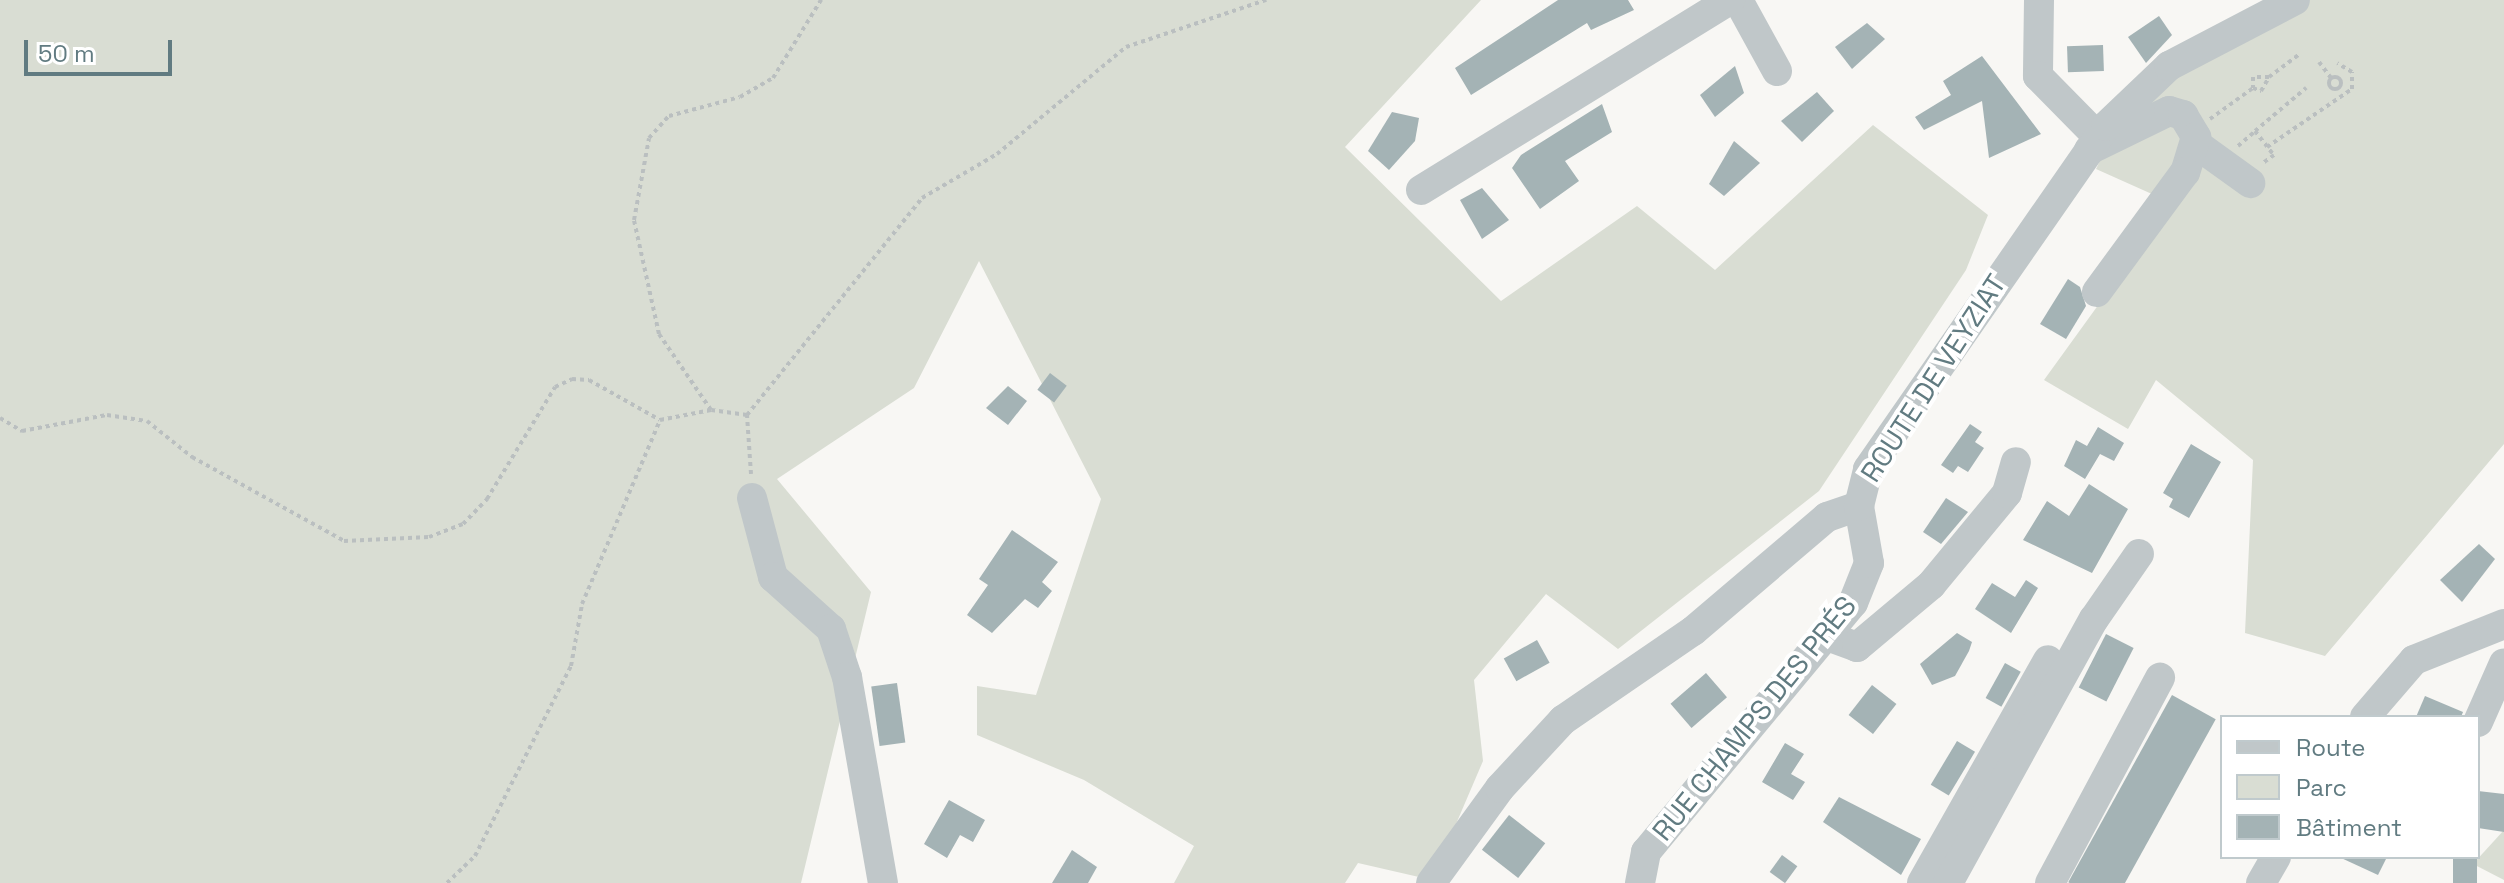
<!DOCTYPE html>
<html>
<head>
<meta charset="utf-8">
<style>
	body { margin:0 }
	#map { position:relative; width:2504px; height:883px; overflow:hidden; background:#f8f7f4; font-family:"Space Grotesk",sans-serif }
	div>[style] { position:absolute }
	.green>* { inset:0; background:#d9ddd3 }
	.building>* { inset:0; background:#a4b3b5; transform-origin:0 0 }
	.path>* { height:4px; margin-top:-2px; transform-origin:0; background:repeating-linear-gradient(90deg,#babfc0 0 4px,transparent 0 8px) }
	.path>.ring { margin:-2px; padding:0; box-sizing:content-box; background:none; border:4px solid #babfc0; border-radius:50% }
	.minor>* { height:30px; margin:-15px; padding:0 15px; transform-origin:15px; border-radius:15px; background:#c0c7c9 }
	span { translate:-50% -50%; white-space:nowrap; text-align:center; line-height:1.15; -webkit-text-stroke:8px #fff; paint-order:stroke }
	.street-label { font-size:28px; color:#617b81 }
	.legend { position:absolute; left:2220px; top:715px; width:260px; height:144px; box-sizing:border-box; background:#fff; border:2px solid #c0cacd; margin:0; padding:10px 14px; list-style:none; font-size:24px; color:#617b81 }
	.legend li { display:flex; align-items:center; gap:16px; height:40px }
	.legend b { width:40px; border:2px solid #c0cacd }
	.scale { position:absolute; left:24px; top:40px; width:148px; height:36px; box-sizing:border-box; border:4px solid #617b81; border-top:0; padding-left:10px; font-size:24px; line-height:28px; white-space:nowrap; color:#617b81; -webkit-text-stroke:6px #fff; paint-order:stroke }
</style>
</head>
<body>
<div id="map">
	<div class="green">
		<div style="clip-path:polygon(0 0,1481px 0,1345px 147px,1501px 301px,1637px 206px,1715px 270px,1873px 125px,1988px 215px,1966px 270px,1819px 491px,1618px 649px,1546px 594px,1474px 680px,1483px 761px,1432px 880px,1358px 863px,1345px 883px,1174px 883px,1194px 846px,1084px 780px,977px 735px,977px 686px,1036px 695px,1101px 499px,979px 261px,914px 388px,777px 479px,871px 592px,801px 883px,0 883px)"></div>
		<div style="clip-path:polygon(2288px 0,2504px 0,2504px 444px,2325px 656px,2245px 633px,2253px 460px,2156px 380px,2128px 429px,2044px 380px,2172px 203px,2096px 169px,2142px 75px)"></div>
		<div style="clip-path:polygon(2504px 830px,2504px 880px,2473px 864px)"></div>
	</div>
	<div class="building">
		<div style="clip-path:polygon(1558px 0,1628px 0,1634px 10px,1591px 30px,1587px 23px,1471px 95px,1455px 68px)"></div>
		<div style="clip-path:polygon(2159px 16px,2172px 35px,2146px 63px,2128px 37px)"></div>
		<div style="clip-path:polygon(1867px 23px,1885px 39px,1852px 69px,1835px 47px)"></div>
		<div style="left:2103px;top:45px;width:26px;height:36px;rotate:88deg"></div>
		<div style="clip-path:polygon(1982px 56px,2041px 134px,1989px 158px,1982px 101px,1924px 130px,1915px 117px,1951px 95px,1943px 81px)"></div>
		<div style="clip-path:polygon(1735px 66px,1744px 93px,1715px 117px,1700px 95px)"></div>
		<div style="clip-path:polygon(1817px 92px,1834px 111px,1802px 142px,1781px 121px)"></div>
		<div style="clip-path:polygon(1602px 104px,1612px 132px,1565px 161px,1579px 181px,1540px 209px,1512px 168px,1521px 155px)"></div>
		<div style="clip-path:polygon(1392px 112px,1419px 118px,1415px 141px,1389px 170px,1368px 151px)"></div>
		<div style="clip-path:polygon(1734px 141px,1760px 163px,1724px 196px,1709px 184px)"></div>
		<div style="clip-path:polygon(1482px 188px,1509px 220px,1482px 239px,1460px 200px)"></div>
		<div style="clip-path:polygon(2068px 279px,2080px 287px,2086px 306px,2066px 339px,2040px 324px)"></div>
		<div style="left:1050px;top:373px;width:21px;height:21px;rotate:37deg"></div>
		<div style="clip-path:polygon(1008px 386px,1027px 401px,1008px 425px,986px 408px)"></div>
		<div style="clip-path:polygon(1970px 424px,1982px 432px,1975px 442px,1984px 448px,1968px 472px,1958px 466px,1953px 473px,1941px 465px)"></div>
		<div style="clip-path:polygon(2098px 427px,2124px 443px,2114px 461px,2100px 454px,2085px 479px,2064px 466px,2076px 440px,2087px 446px)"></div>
		<div style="clip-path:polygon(2191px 444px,2221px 462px,2189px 518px,2169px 507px,2173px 499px,2163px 493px)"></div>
		<div style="clip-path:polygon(2089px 484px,2128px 509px,2092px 573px,2023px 540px,2047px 501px,2069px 516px)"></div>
		<div style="clip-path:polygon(1946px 498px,1968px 512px,1941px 544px,1923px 532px)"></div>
		<div style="clip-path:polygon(1012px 530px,1058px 562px,1042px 582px,1052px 591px,1038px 608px,1025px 599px,992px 633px,967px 615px,988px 585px,979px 579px)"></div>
		<div style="clip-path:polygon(2479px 544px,2495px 559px,2462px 602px,2440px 580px)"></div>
		<div style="clip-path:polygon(2026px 580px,2038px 588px,2011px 633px,1975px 609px,1992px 583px,2015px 597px)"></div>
		<div style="clip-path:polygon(1957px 633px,1972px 642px,1969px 651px,1955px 676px,1932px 685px,1920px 664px)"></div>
		<div style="left:2106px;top:634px;width:31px;height:60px;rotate:27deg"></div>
		<div style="left:1537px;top:640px;width:26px;height:38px;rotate:61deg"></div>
		<div style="left:2005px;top:663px;width:18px;height:40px;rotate:29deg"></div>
		<div style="left:1706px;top:673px;width:32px;height:47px;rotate:49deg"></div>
		<div style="left:897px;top:683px;width:60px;height:26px;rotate:82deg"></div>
		<div style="left:1872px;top:685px;width:31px;height:38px;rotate:38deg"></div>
		<div style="left:2172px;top:695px;width:50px;height:214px;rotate:29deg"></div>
		<div style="clip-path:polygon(2425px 696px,2463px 712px,2461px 717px,2416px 717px)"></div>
		<div style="left:1957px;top:741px;width:21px;height:51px;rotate:31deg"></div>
		<div style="clip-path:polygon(1785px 743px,1804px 754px,1791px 774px,1805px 782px,1793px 800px,1762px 782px)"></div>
		<div style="clip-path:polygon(2478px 791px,2504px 794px,2504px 832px,2478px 828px)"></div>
		<div style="clip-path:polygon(1839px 797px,1921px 839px,1901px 875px,1823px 822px)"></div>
		<div style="clip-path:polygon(949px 800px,985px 820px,973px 842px,960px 835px,947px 858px,924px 844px)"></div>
		<div style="left:1509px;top:815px;width:46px;height:44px;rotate:38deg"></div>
		<div style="clip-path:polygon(1072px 850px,1097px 867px,1088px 883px,1052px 883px)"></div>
		<div style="left:1782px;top:855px;width:19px;height:21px;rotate:36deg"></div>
		<div style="clip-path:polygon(2339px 857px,2387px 857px,2378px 875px)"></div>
		<div style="left:2453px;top:857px;width:24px;height:26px"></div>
	</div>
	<div class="path">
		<div style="left:2319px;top:62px;width:21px;rotate:53deg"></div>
		<div style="left:2269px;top:77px;width:39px;rotate:-37deg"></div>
		<div class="ring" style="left:2329px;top:77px;width:8px;height:8px"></div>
		<div style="left:2210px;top:119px;width:53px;rotate:-35.8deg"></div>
		<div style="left:2253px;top:88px;width:9px;rotate:21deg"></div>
		<div style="left:2261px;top:91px;width:16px;rotate:-60deg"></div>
		<div style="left:2269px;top:77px;width:16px;rotate:180deg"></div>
		<div style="left:2253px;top:77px;width:11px;rotate:90deg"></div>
		<div style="left:2255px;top:131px;width:67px;rotate:-40.1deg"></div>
		<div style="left:2238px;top:146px;width:23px;rotate:-41deg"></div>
		<div style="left:2255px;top:131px;width:31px;rotate:52deg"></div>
		<div style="left:2274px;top:155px;width:14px;rotate:144deg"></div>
		<div style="left:2267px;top:147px;width:103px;rotate:-34.3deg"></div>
		<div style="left:2352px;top:89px;width:17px;rotate:-90deg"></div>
		<div style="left:2352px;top:72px;width:17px;rotate:-149deg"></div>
		<div style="left:747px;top:415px;width:279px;rotate:-51.1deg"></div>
		<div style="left:922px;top:198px;width:87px;rotate:-30.4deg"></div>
		<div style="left:997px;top:154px;width:168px;rotate:-39.7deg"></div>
		<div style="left:1126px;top:47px;width:148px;rotate:-18.6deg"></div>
		<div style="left:0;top:418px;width:26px;rotate:31deg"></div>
		<div style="left:22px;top:431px;width:86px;rotate:-10.7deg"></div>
		<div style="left:107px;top:415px;width:40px;rotate:8.5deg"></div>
		<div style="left:147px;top:421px;width:58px;rotate:38.7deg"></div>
		<div style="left:192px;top:457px;width:174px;rotate:28.9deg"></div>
		<div style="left:344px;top:541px;width:85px;rotate:-2.7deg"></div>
		<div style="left:429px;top:537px;width:36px;rotate:-21deg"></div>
		<div style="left:463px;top:524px;width:35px;rotate:-46deg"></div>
		<div style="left:487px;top:499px;width:131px;rotate:-58.7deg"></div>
		<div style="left:555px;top:387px;width:19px;rotate:-25deg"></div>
		<div style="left:572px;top:379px;width:17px;rotate:3deg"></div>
		<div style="left:589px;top:380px;width:81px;rotate:29.4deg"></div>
		<div style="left:751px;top:474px;width:59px;rotate:-93.9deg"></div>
		<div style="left:747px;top:415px;width:36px;rotate:-172deg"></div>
		<div style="left:711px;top:410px;width:92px;rotate:-124.4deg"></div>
		<div style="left:659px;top:334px;width:117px;rotate:-102.4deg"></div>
		<div style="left:634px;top:220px;width:83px;rotate:-79.6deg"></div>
		<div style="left:649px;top:138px;width:30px;rotate:-48deg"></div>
		<div style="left:669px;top:116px;width:73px;rotate:-15deg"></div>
		<div style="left:740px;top:97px;width:38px;rotate:-30deg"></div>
		<div style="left:773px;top:78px;width:92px;rotate:-58.4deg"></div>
		<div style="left:447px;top:883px;width:39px;rotate:-44deg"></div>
		<div style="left:475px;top:856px;width:213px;rotate:-63.2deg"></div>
		<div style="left:571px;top:666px;width:63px;rotate:-79.9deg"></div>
		<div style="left:582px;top:604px;width:200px;rotate:-67deg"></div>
		<div style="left:660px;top:420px;width:52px;rotate:-11.1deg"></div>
	</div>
	<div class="minor">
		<div style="left:1738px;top:0;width:81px;rotate:61.2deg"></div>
		<div style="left:2039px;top:0;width:76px;rotate:90.8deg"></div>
		<div style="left:2038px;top:76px;width:86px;rotate:45.5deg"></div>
		<div style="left:2196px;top:144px;width:67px;rotate:35.8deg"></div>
		<div style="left:2089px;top:150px;width:89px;rotate:-26deg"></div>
		<div style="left:2169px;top:111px;width:15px;rotate:16deg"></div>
		<div style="left:2183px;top:115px;width:26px;rotate:59deg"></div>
		<div style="left:2196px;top:137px;width:37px;rotate:107deg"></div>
		<div style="left:2185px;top:172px;width:149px;rotate:126.3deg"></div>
		<div style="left:1421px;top:190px;width:363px;rotate:-31.6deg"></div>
		<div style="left:752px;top:498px;width:82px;rotate:75.1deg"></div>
		<div style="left:773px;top:577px;width:78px;rotate:41.9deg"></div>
		<div style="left:831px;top:629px;width:51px;rotate:71.6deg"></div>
		<div style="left:847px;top:677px;width:209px;rotate:80.1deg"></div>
		<div style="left:1827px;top:636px;width:32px;rotate:20deg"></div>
		<div style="left:1857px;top:647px;width:97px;rotate:-40deg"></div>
		<div style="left:1931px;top:585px;width:119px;rotate:-50.4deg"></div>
		<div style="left:2007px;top:493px;width:32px;rotate:-74deg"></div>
		<div style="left:2365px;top:717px;width:75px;rotate:-49.3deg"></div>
		<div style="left:2414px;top:660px;width:97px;rotate:-21.8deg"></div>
		<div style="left:2478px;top:722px;width:64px;rotate:-66.2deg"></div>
		<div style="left:1431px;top:883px;width:117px;rotate:-54deg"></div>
		<div style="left:1500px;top:788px;width:93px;rotate:-47.2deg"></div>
		<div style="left:1563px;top:720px;width:158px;rotate:-34.4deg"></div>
		<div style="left:1693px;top:631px;width:176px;rotate:-40.4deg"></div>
		<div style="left:1827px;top:517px;width:34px;rotate:-19deg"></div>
		<div style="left:1640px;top:883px;width:32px;rotate:-79deg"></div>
		<div style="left:1646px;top:852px;width:324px;rotate:-50.3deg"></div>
		<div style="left:1853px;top:603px;width:43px;rotate:-68.2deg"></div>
		<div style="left:1869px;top:563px;width:58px;rotate:-100deg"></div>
		<div style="left:1859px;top:506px;width:38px;rotate:-76deg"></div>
		<div style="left:1868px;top:469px;width:417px;rotate:-55.2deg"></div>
		<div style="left:2106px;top:126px;width:87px;rotate:-43.6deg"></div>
		<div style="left:2169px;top:66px;width:142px;rotate:-27.6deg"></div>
		<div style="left:1922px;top:883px;width:256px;rotate:-60.5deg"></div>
		<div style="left:1948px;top:883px;width:302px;rotate:-61.1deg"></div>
		<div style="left:2094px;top:619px;width:79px;rotate:-55.3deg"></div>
		<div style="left:2050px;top:883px;width:233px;rotate:-61.8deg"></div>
		<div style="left:2261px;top:883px;width:30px;rotate:-60deg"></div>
	</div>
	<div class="street-label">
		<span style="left:1933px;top:378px;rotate:-57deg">ROUTE DE VEYZIAT</span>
		<span style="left:1754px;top:718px;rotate:-51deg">RUE CHAMPS DES PRÉS</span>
	</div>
	<ul class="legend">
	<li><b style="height:10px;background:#c0c7c9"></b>Route</li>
	<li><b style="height:22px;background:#d9ddd3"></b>Parc</li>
	<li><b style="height:22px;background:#a4b3b5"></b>Bâtiment</li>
	</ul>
	<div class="scale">50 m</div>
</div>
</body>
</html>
